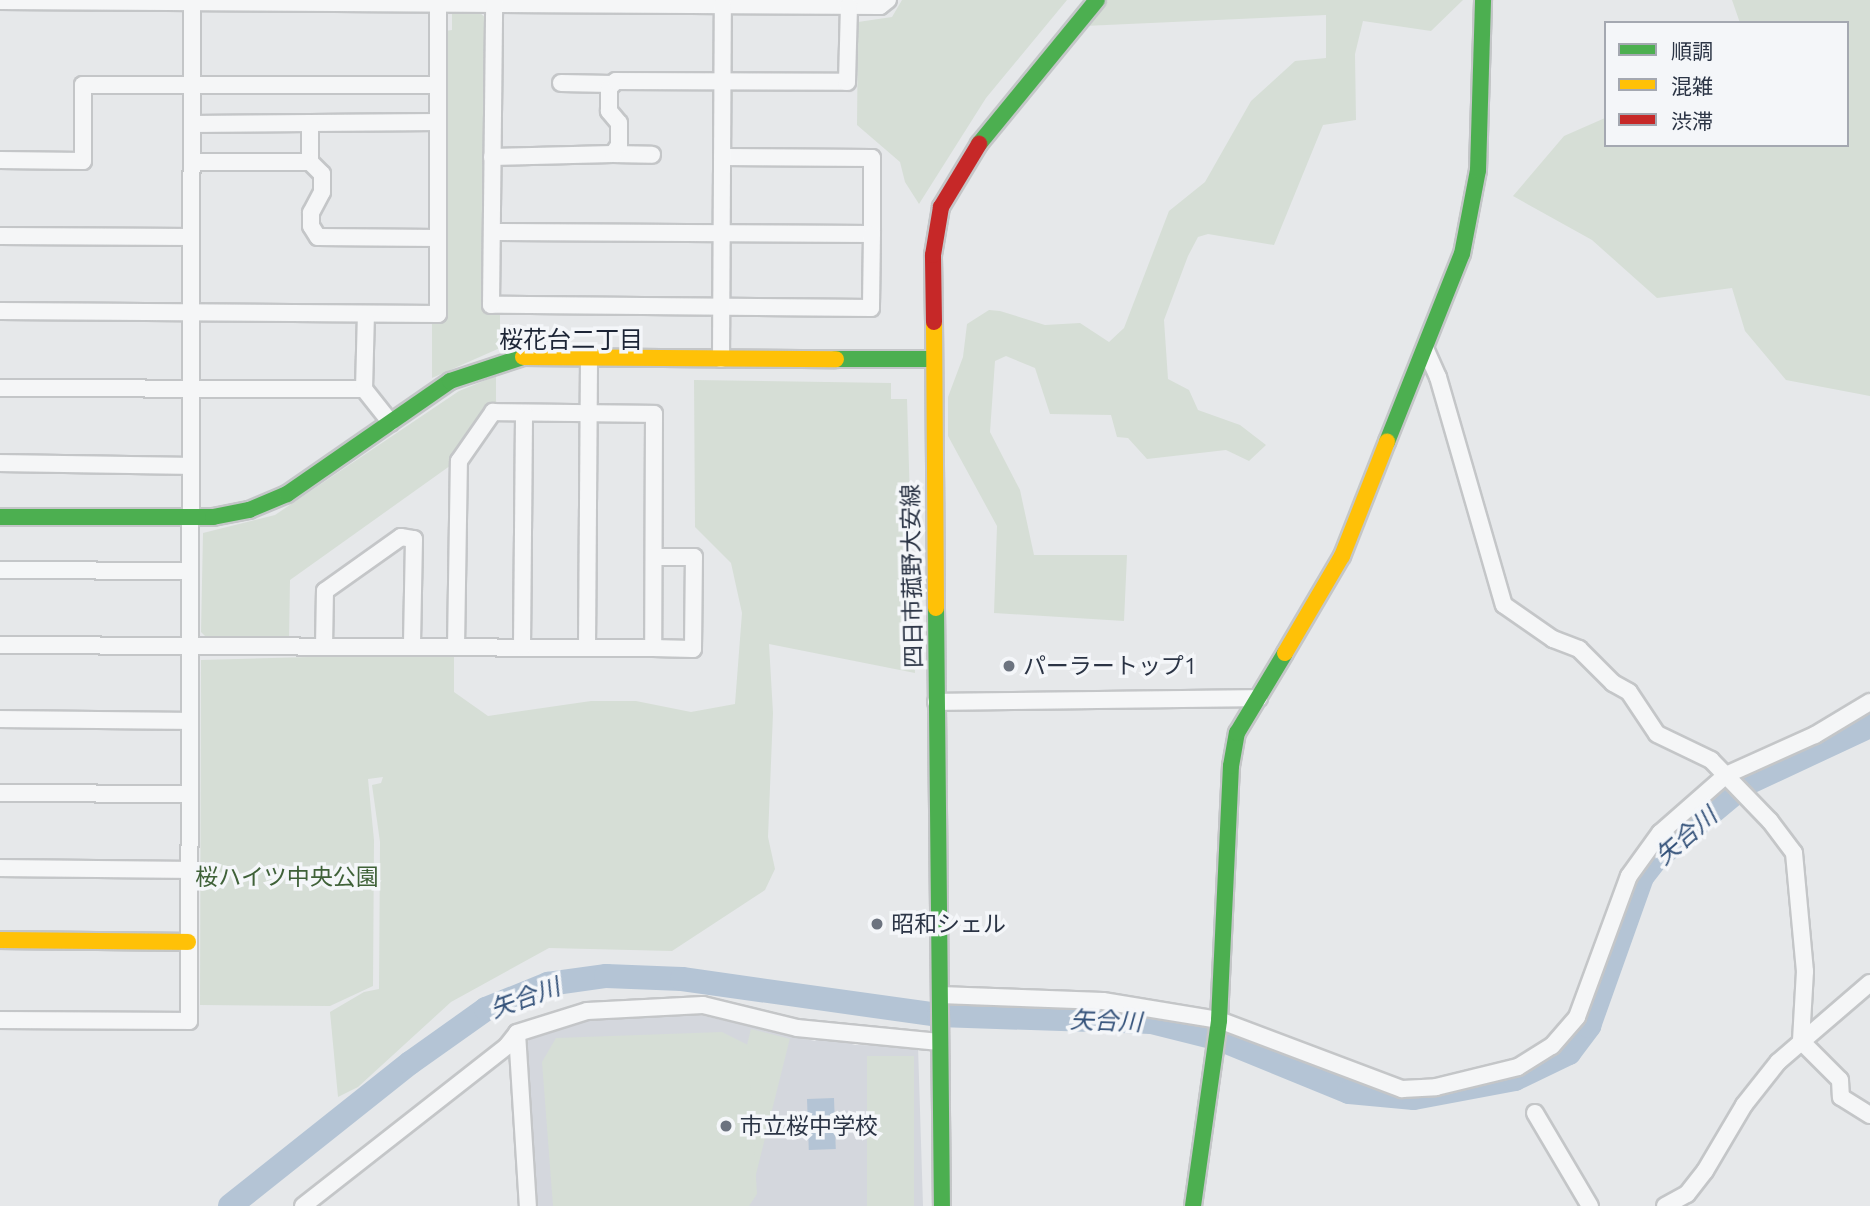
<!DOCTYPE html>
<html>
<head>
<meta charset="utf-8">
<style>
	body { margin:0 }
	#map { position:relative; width:1870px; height:1206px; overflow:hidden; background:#e6e8ea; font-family:Ubuntu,"Noto Sans JP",sans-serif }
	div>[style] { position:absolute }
	.built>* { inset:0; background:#d4d7dd }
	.green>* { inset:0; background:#d6ded6; transform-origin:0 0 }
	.water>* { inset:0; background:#b4c4d5; transform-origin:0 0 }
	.river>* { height:24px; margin:-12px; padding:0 12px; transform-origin:12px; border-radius:12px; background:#b4c4d5 }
	.roads { filter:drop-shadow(2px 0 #c4c6c8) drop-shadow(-2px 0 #c4c6c8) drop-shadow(0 2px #c4c6c8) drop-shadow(0 -2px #c4c6c8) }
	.street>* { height:16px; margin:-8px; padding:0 8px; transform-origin:8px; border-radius:8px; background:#f5f6f7 }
	.fast>* { height:16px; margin:-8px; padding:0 8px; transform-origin:8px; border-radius:8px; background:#4caf50 }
	.slow>* { height:16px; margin:-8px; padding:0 8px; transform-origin:8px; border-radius:8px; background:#ffc107 }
	.jam>* { height:16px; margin:-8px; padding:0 8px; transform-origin:8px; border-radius:8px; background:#c62828 }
	.dots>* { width:19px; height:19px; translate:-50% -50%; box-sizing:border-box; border:4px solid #f4f6f9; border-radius:50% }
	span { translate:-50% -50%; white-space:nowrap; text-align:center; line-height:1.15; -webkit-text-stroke:7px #f4f6f9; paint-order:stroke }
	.street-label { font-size:23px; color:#2b3445 }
	.poi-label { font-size:23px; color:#2b3445 }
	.left { translate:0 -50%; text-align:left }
	.park-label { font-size:23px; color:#3f6138 }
	.neighbourhood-label { font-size:24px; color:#1d2536 }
	.water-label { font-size:24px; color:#34527a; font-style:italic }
	.legend { position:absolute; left:1604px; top:21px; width:245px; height:126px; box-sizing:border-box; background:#f4f6f9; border:2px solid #a4a8b1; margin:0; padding:9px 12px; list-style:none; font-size:21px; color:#2b3445 }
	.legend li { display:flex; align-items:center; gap:14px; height:35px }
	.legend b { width:35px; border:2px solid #a4a8b1 }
</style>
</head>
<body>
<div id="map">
	<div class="built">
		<div style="clip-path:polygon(691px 1013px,815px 1041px,821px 1035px,855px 1045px,918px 1046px,923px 1206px,535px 1206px,527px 1043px,533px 1035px,594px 1018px)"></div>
	</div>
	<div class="green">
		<div style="clip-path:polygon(902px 0,1067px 0,986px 98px,919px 204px,905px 182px,900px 162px,857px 125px,858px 22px,892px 17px)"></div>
		<div style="clip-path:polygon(1106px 0,1463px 0,1431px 31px,1363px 21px,1355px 54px,1356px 120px,1323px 125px,1274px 245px,1208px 234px,1198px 237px,1188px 256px,1164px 320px,1168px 379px,1189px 390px,1198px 410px,1240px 425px,1266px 445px,1249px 461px,1226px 450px,1147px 459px,1128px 438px,1117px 437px,1111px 415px,1050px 414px,1035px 368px,1006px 356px,995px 361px,990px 432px,1020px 490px,1034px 555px,1127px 555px,1124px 621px,994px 613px,997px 526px,948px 436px,948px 397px,963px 357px,967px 324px,989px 310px,1000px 311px,1045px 325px,1080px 323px,1109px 342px,1124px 328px,1169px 211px,1205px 182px,1251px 101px,1295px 61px,1326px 58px,1326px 15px,1084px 26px)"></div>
		<div style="clip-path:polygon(1732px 0,1870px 0,1870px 396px,1786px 380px,1745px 331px,1732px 288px,1657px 298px,1592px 240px,1513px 196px,1564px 136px,1605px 118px,1606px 145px,1847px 145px,1847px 23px,1740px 23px)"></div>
		<div style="clip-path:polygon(452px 12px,480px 13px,488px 20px,486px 311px,500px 311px,500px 348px,432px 378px,432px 321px,444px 320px,445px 31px,452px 30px)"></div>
		<div style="clip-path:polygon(496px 376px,496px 406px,454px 463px,290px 580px,289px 640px,209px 640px,201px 632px,203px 533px,275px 515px,459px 391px)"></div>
		<div style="clip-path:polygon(694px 380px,891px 383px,891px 399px,907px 399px,915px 673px,769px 644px,773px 713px,768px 837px,775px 869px,765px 890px,672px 951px,549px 948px,451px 1002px,358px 1087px,338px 1097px,330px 1012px,364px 992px,379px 989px,380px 842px,372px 785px,381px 783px,383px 777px,368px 779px,374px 840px,373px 986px,330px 1006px,200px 1005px,201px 660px,454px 653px,454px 692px,488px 716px,591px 701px,636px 701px,691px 712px,735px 704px,742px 613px,731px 563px,695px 527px)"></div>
		<div style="left:751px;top:1029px;width:40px;height:154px;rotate:14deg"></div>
		<div style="clip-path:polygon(722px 1032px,748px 1045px,757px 1194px,749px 1206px,553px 1206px,542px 1062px,556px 1038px)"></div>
		<div style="left:914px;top:1056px;width:150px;height:47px;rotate:90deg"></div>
	</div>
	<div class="water">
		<div style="left:834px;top:1098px;width:51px;height:27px;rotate:88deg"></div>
	</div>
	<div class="river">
		<div style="left:230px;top:1206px;width:230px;rotate:-38.5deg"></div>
		<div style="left:410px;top:1063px;width:93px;rotate:-35.4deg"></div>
		<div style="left:486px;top:1009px;width:67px;rotate:-22deg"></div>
		<div style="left:548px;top:984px;width:59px;rotate:-7.9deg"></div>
		<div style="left:606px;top:976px;width:76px;rotate:2.3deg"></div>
		<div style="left:682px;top:979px;width:260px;rotate:8deg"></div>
		<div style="left:939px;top:1015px;width:213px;rotate:1.9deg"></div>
		<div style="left:1152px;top:1022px;width:69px;rotate:14.2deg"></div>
		<div style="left:1219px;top:1039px;width:140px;rotate:22.2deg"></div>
		<div style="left:1349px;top:1092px;width:65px;rotate:5.3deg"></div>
		<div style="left:1414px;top:1098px;width:103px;rotate:-10.7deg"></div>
		<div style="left:1515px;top:1079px;width:60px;rotate:-25.7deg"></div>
		<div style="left:1569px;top:1053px;width:34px;rotate:-53deg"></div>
		<div style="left:1589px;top:1026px;width:158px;rotate:-70.4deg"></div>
		<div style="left:1642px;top:877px;width:23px;rotate:-52deg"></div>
		<div style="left:1656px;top:859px;width:117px;rotate:-39.8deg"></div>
		<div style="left:1746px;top:784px;width:137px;rotate:-25.1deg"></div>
	</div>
	<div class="roads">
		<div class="street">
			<div style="left:0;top:1px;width:880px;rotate:0.33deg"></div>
			<div style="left:880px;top:6px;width:10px;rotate:-37deg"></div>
			<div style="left:561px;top:83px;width:51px;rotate:1.1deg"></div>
			<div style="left:310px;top:123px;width:128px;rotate:-0.4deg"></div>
			<div style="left:192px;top:124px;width:118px;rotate:-0.5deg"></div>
			<div style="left:310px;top:123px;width:39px;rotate:90deg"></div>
			<div style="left:613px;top:154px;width:39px;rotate:1deg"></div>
			<div style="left:492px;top:157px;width:121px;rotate:-1.4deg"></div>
			<div style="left:613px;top:154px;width:11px;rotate:-56deg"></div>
			<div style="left:619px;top:145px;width:22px;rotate:-90deg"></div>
			<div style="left:619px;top:123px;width:16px;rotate:-130deg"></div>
			<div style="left:609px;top:111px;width:23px;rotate:-90deg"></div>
			<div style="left:609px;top:88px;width:10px;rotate:-45deg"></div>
			<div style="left:616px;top:81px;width:231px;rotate:0.2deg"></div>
			<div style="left:847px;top:82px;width:76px;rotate:-88.5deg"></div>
			<div style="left:722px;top:157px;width:150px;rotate:0.4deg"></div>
			<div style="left:872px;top:158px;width:76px;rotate:90deg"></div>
			<div style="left:0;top:160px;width:83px;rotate:0.7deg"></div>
			<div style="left:83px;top:161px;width:76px;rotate:-90deg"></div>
			<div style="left:83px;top:85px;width:355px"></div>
			<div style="left:192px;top:162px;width:118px"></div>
			<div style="left:310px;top:162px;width:17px;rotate:45deg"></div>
			<div style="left:322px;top:174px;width:18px;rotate:90deg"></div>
			<div style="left:322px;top:192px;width:24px;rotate:118deg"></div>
			<div style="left:311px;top:213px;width:13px;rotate:90deg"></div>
			<div style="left:311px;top:226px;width:13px;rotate:58deg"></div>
			<div style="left:318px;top:237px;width:119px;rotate:0.5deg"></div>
			<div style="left:492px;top:232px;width:380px;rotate:0.3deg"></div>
			<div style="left:872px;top:234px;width:74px;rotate:90.8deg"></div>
			<div style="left:871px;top:308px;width:380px;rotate:-179.5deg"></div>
			<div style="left:491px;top:305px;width:305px;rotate:-89.4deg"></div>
			<div style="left:0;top:236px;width:191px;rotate:0.3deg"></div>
			<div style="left:0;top:311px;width:438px;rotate:0.4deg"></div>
			<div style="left:438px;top:314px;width:314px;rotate:-90deg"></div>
			<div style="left:1425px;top:348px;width:32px;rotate:66deg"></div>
			<div style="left:1438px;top:377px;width:237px;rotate:73.9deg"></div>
			<div style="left:1504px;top:605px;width:60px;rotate:34.8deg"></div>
			<div style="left:1553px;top:639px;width:28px;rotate:21deg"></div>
			<div style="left:1579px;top:649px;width:48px;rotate:45deg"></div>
			<div style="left:1613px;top:683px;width:18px;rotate:29deg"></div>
			<div style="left:1629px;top:692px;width:50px;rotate:56.3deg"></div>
			<div style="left:1657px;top:734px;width:60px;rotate:25.7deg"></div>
			<div style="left:1711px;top:760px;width:85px;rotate:46deg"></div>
			<div style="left:1770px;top:821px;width:40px;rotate:53deg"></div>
			<div style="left:1794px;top:853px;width:119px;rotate:84.7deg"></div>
			<div style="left:1805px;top:971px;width:70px;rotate:93.3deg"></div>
			<div style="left:1801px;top:1041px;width:55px;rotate:45deg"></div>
			<div style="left:1840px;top:1080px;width:17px;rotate:87deg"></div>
			<div style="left:1841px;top:1097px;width:34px;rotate:32deg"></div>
			<div style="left:721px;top:359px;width:354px;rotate:-89.7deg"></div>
			<div style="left:0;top:388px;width:364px;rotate:0.2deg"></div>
			<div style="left:364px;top:389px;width:43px;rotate:51.5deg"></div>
			<div style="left:364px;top:389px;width:74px;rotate:-88.5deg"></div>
			<div style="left:0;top:463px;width:188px;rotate:0.9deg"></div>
			<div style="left:0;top:570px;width:189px;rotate:0.3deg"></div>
			<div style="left:0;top:645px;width:587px;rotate:0.29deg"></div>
			<div style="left:587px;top:648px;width:290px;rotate:-89.6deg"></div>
			<div style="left:324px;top:647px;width:56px;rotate:-89deg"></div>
			<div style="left:325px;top:591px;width:93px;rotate:-35.4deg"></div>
			<div style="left:401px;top:537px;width:13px;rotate:9deg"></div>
			<div style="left:414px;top:539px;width:108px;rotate:91.1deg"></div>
			<div style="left:456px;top:647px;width:186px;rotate:-89.1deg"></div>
			<div style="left:459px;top:461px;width:60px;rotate:-55.2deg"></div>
			<div style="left:493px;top:412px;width:161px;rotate:0.7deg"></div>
			<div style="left:654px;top:414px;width:234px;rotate:90.2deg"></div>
			<div style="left:653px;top:648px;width:40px;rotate:1.4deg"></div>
			<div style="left:693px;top:649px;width:92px;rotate:-89.4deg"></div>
			<div style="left:694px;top:557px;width:40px;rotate:180deg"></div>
			<div style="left:522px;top:647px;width:234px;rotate:-89.5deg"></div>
			<div style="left:587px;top:648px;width:66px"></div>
			<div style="left:936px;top:702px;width:323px;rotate:-0.7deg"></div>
			<div style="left:0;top:719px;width:189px;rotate:0.6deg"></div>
			<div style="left:0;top:793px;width:189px;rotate:0.3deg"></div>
			<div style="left:0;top:868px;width:188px;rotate:0.6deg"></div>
			<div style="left:940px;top:995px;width:163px;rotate:2.1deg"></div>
			<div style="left:1103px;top:1001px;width:118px;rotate:9.3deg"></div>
			<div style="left:1219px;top:1020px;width:196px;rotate:20.7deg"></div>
			<div style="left:1402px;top:1089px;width:34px;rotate:-3deg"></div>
			<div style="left:1436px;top:1087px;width:84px;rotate:-13.7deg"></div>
			<div style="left:1518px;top:1067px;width:40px;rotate:-32deg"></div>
			<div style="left:1552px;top:1046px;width:38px;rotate:-49deg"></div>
			<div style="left:1577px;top:1017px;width:150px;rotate:-69.8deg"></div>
			<div style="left:1629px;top:876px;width:53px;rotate:-54.2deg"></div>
			<div style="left:1660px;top:833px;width:88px;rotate:-41.3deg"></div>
			<div style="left:1726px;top:775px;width:98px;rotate:-24.2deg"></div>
			<div style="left:1815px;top:735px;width:64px;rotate:-31deg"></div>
			<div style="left:0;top:1020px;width:189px;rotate:0.3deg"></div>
			<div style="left:189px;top:1021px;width:1019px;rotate:-89.83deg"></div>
			<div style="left:517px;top:1033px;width:173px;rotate:86.4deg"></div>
			<div style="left:1535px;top:1113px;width:108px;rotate:59.4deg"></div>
			<div style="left:303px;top:1206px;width:259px;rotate:-38.1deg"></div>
			<div style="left:507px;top:1046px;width:16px;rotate:-52deg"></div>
			<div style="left:517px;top:1033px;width:73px;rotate:-17.4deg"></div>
			<div style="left:587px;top:1011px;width:116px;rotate:-3deg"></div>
			<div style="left:703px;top:1005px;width:97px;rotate:13.7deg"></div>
			<div style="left:797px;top:1028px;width:143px;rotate:5.6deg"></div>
			<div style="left:1665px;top:1206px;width:25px;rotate:-29deg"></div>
			<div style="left:1687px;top:1194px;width:29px;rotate:-52deg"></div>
			<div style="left:1705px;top:1171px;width:77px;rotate:-59.4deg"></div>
			<div style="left:1744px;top:1105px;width:55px;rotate:-51.7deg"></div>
			<div style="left:1778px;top:1062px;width:121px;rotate:-40.7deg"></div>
		</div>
		<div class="fast">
			<div style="left:979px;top:144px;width:186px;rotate:-50.7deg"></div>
			<div style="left:836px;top:359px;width:97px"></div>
			<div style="left:1387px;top:442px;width:202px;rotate:-68.3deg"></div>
			<div style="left:1462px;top:254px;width:86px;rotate:-79.2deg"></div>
			<div style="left:1478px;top:170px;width:170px;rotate:-88.3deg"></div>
			<div style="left:0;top:517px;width:213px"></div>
			<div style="left:213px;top:517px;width:37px;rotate:-11deg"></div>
			<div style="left:249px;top:510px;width:41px;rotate:-22.8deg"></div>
			<div style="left:287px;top:494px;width:198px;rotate:-34.7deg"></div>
			<div style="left:450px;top:381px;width:77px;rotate:-18.2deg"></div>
			<div style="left:936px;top:608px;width:598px;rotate:89.43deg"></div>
			<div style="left:1193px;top:1206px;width:188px;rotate:-82deg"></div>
			<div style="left:1219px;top:1020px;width:254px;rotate:-87.3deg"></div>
			<div style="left:1231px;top:766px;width:34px;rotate:-80deg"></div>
			<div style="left:1237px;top:733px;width:93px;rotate:-59deg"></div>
		</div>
		<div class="slow">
			<div style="left:934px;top:322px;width:286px;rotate:89.6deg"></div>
			<div style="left:523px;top:357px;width:313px;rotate:0.4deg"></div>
			<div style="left:1285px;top:653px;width:113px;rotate:-59.6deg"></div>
			<div style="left:1342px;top:556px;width:123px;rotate:-68.5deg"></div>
			<div style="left:0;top:940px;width:188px;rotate:0.6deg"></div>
		</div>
		<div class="jam">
			<div style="left:934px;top:322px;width:67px;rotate:-90.9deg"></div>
			<div style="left:933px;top:255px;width:49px;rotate:-80.5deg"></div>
			<div style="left:941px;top:207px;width:74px;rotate:-58.9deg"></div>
		</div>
	</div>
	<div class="dots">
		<div style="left:1009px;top:666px;background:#6c737f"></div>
		<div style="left:877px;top:924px;background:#6c737f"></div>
		<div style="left:726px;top:1126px;background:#6c737f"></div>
	</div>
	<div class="street-label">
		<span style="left:912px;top:576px;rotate:-91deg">四日市菰野大安線</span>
	</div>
	<div class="poi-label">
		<span class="left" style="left:1023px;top:666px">パーラートップ1</span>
		<span class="left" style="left:891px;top:924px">昭和シェル</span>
		<span class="left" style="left:740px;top:1126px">市立桜中学校</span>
	</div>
	<div class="park-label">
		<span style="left:287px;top:877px">桜ハイツ中央公園</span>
	</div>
	<div class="neighbourhood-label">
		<span style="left:571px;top:340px">桜花台二丁目</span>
	</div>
	<div class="water-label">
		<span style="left:1686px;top:836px;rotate:-41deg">矢合川</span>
		<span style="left:525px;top:998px;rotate:-20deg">矢合川</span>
		<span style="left:1106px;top:1021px;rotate:2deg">矢合川</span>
	</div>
	<ul class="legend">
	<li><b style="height:9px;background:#4caf50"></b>順調</li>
	<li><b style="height:9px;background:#ffc107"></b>混雑</li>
	<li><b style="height:9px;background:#c62828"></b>渋滞</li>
	</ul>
</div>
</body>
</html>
